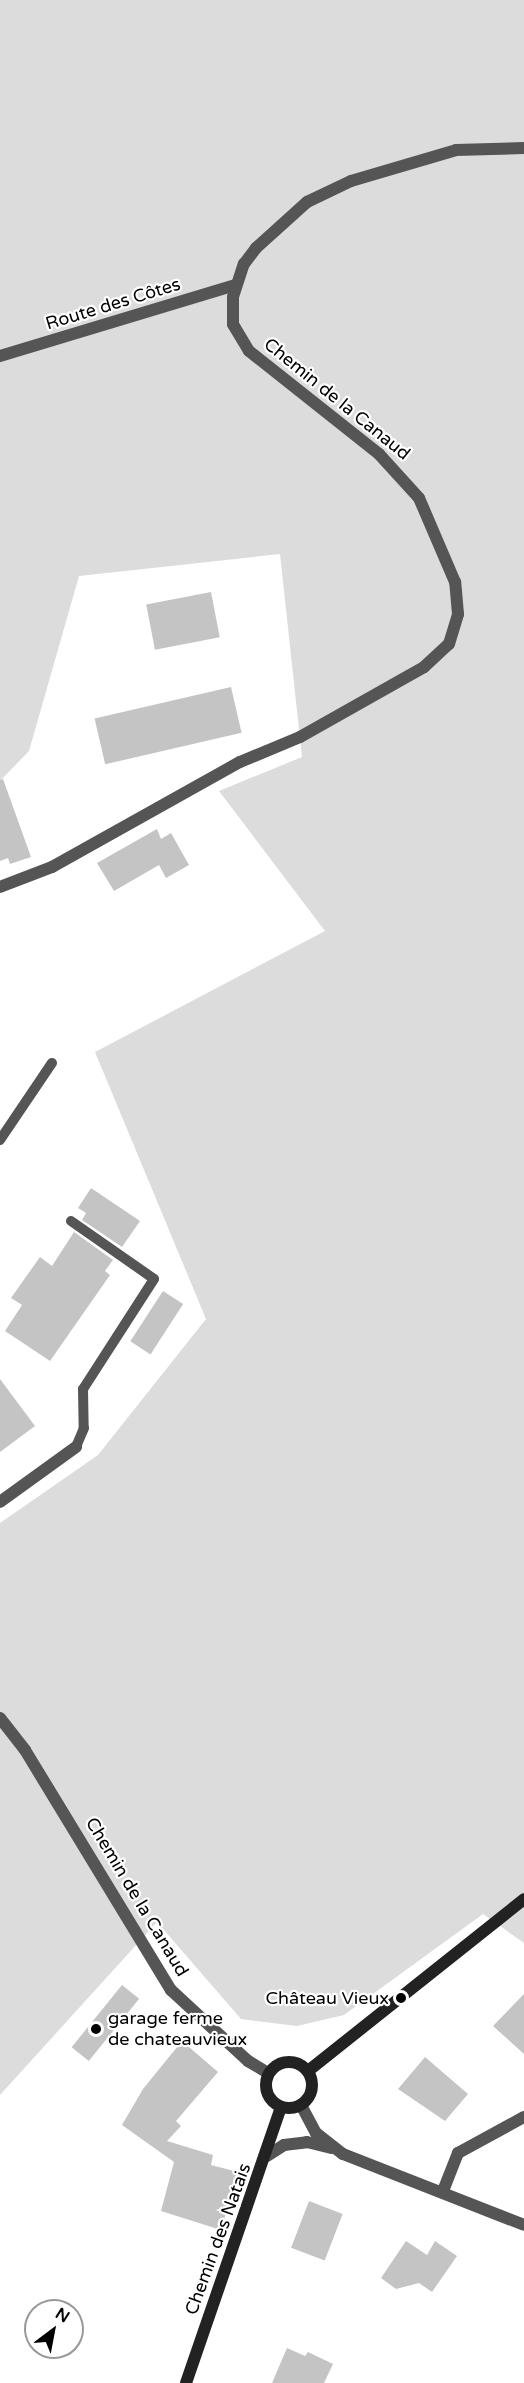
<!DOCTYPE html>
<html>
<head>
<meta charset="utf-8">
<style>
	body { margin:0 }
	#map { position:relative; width:524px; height:2383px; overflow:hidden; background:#fff; font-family:"Varela Round",sans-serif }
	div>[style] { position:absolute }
	.green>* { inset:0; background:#dcdcdc }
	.building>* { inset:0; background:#c4c4c4; transform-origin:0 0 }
	.lane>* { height:10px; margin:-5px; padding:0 5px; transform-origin:5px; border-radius:5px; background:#555 }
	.street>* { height:12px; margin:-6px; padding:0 6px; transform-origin:6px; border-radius:6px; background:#555 }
	.secondary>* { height:12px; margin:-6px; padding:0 6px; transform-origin:6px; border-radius:6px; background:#222 }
	.secondary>.ring { margin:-6px; padding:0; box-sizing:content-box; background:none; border:12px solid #222; border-radius:50% }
	.dots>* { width:16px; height:16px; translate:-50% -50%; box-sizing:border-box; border:3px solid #fff; border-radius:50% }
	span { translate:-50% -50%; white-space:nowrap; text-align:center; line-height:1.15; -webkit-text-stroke:4.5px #fff; paint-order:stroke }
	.street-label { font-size:18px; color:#000 }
	.poi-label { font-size:18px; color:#000 }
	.right { translate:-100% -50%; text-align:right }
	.left { translate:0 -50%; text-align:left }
	.north { position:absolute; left:24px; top:2299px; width:60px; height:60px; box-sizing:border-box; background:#fff; border:2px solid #999; border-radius:50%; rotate:32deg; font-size:16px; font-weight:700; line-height:24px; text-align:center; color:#000 }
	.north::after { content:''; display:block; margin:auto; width:21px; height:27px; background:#000; clip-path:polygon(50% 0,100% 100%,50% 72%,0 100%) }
</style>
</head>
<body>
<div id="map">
	<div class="green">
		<div style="clip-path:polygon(0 0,524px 0,524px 1943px,483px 1914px,344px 2015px,297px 2026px,241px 2019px,157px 1922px,0 2095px,0 1523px,98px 1455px,206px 1319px,95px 1052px,325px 931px,219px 791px,302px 757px,280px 554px,79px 576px,29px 751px,0 781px)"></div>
	</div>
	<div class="building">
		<div style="left:211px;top:592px;width:46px;height:66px;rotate:79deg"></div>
		<div style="left:231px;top:687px;width:47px;height:140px;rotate:77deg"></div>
		<div style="clip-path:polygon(3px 779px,31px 857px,10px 864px,8px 858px,0 861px,0 780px)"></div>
		<div style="clip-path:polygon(157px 829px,161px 839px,171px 833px,189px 865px,166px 878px,159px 865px,114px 891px,97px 863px)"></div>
		<div style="clip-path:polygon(91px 1188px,140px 1221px,122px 1247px,82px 1220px,86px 1213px,78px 1208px)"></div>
		<div style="clip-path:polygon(74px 1232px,113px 1260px,105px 1271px,110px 1275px,50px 1361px,5px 1331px,22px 1305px,11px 1298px,40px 1257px,52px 1266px)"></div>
		<div style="left:163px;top:1291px;width:24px;height:60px;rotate:33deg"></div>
		<div style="clip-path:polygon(0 1379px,35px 1426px,0 1452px)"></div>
		<div style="left:122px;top:1985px;width:22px;height:80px;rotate:39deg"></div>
		<div style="clip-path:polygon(524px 1994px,524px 2054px,493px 2026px)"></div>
		<div style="clip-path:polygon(182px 2041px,218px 2072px,176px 2121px,181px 2126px,167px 2141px,213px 2155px,211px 2165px,238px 2172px,221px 2230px,161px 2211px,174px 2162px,122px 2125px,143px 2089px)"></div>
		<div style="clip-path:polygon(425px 2057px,468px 2094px,445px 2121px,398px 2089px)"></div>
		<div style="left:309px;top:2201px;width:36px;height:50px;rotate:21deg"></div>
		<div style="clip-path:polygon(406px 2241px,427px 2255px,435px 2241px,457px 2256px,432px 2292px,419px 2283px,396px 2289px,381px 2278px)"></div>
		<div style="clip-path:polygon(287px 2348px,305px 2356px,308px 2352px,333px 2364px,324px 2383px,272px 2383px)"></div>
	</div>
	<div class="lane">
		<div style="left:0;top:1140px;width:93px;rotate:-56deg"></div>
		<div style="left:71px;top:1221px;width:101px;rotate:34.9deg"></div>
		<div style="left:154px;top:1279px;width:131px;rotate:122.8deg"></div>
		<div style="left:83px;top:1389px;width:39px;rotate:89deg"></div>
		<div style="left:84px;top:1428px;width:21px;rotate:113deg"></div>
	</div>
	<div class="street">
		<div style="left:0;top:356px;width:245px;rotate:-16.8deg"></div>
		<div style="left:0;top:887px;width:56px;rotate:-21deg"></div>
		<div style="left:52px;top:867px;width:215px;rotate:-29.2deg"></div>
		<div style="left:240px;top:762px;width:65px;rotate:-22.6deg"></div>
		<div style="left:300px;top:737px;width:142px;rotate:-29.4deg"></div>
		<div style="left:424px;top:667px;width:34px;rotate:-43deg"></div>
		<div style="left:449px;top:644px;width:31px;rotate:-73deg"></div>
		<div style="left:458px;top:614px;width:32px;rotate:-95deg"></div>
		<div style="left:455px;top:582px;width:91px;rotate:-113.2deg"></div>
		<div style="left:419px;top:498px;width:59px;rotate:-132.3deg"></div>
		<div style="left:379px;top:454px;width:166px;rotate:-141.6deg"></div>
		<div style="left:249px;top:351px;width:31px;rotate:-121deg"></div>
		<div style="left:233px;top:324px;width:27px;rotate:-90deg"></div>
		<div style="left:233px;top:297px;width:35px;rotate:-72deg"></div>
		<div style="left:244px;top:264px;width:20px;rotate:-53deg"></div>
		<div style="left:256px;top:248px;width:69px;rotate:-42deg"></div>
		<div style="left:307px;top:202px;width:49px;rotate:-25.5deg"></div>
		<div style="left:351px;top:181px;width:109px;rotate:-16.4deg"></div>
		<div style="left:456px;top:150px;width:68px;rotate:-1.7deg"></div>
		<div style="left:0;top:1502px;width:94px;rotate:-35.9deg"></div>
		<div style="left:0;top:1718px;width:41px;rotate:52deg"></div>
		<div style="left:25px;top:1750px;width:281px;rotate:58.7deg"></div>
		<div style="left:171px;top:1990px;width:105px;rotate:42.7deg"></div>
		<div style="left:248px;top:2061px;width:23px;rotate:31deg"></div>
		<div style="left:301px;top:2105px;width:32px;rotate:62deg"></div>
		<div style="left:316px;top:2133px;width:34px;rotate:38deg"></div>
		<div style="left:343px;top:2154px;width:194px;rotate:21.4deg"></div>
		<div style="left:267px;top:2156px;width:20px;rotate:-33deg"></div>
		<div style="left:284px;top:2145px;width:23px;rotate:-7deg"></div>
		<div style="left:307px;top:2142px;width:25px;rotate:14deg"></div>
		<div style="left:443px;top:2191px;width:41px;rotate:-68.5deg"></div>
		<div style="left:458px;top:2153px;width:75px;rotate:-28.6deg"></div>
	</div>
	<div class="secondary">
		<div class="ring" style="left:266px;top:2062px;width:34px;height:34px"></div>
		<div style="left:308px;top:2071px;width:276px;rotate:-38.5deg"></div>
		<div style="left:186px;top:2383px;width:292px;rotate:-71deg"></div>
	</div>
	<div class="dots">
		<div style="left:401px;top:1998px;background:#000"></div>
		<div style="left:96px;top:2029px;background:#000"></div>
	</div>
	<div class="street-label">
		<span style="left:113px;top:304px;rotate:-17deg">Route des Côtes</span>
		<span style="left:337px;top:399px;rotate:39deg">Chemin de la Canaud</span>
		<span style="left:137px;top:1897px;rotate:59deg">Chemin de la Canaud</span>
		<span style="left:218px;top:2239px;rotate:-70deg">Chemin des Natais</span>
	</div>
	<div class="poi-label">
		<span class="right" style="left:389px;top:1998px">Château Vieux</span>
		<span class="left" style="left:108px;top:2029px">garage ferme<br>de chateauvieux</span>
	</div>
	<div class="north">N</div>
</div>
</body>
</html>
